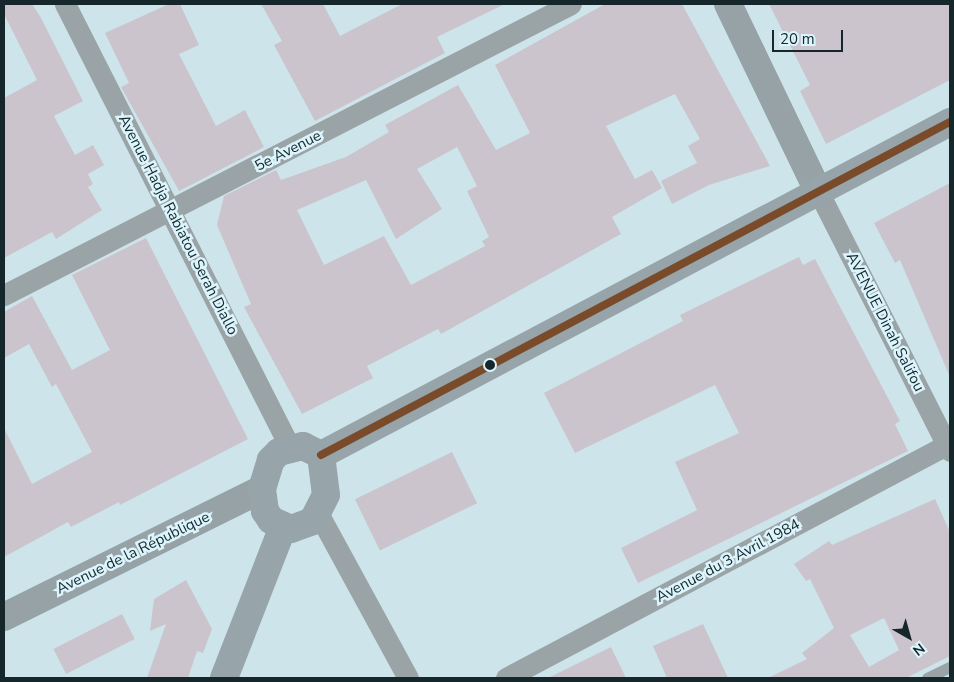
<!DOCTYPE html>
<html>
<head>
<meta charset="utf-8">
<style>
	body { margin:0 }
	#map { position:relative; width:954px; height:682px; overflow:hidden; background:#cde4eb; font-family:"Nunito Sans",sans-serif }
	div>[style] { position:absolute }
	.building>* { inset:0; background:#cbc4cd; transform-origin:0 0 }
	.lane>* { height:11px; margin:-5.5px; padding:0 5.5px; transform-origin:5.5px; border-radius:5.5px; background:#9aa3a5 }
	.street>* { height:21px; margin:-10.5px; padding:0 10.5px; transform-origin:10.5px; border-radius:10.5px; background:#9aa3a5 }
	.secondary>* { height:28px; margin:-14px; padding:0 14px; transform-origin:14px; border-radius:14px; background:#96a2a5 }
	.primary>* { height:28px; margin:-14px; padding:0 14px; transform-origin:14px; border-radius:14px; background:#97a5aa }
	.bus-1>* { height:8px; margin:-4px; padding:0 4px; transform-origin:4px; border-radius:4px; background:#7a4b2a }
	.dots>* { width:14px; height:14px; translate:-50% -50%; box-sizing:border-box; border:2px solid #dcf5fd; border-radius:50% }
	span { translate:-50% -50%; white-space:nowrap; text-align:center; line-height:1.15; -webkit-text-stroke:5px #dcf5fd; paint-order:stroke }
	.street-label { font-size:15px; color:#16272b }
	.frame { position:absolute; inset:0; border:5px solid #16272b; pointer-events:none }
	.north { position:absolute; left:884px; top:612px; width:50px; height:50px; -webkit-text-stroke:4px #dcf5fd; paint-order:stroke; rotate:142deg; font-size:14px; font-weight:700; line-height:20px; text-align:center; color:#16272b }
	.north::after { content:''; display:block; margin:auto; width:18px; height:22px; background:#16272b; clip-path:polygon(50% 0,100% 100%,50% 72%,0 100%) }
	.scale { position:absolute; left:772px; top:30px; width:71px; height:22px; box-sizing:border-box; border:2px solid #16272b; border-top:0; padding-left:6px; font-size:15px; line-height:18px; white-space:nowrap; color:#16272b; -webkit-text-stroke:4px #dcf5fd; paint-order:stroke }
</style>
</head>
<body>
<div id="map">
	<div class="building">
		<div style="clip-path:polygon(4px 4px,32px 4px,40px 16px,83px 101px,54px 116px,75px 155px,93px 145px,104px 165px,88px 174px,93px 184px,88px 187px,102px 210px,56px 239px,52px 232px,4px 258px,4px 98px,37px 80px,4px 14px)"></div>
		<div style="clip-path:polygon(169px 4px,180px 4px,199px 45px,179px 54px,216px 126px,245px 110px,264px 147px,179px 191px,121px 87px,129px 83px,105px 33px)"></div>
		<div style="clip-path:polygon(261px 4px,323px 4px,340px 36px,402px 4px,505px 4px,437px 37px,445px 53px,315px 121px,274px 45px,282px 41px)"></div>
		<div style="clip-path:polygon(evenodd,605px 4px,682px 4px,770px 166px,709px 185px,672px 204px,661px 181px,697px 163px,688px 146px,700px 139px,675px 94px,606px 126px,635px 179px,652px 170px,662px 188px,612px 217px,621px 234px,441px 334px,438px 329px,367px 366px,373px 378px,302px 414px,244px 307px,251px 304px,217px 225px,224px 196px,276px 170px,281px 180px,346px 157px,389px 132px,385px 125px,458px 85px,496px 150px,530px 133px,495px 65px,605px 4px,457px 147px,477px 186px,467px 191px,489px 237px,482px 241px,485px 246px,411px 285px,384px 236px,324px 265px,297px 210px,366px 180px,396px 239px,442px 209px,417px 169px,457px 147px)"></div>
		<div style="clip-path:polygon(769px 4px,950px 4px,950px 80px,826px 144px,800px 91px,810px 85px)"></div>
		<div style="clip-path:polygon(950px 183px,950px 377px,900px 260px,895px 263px,874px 223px)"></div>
		<div style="clip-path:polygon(146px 238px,248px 439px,120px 505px,119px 502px,71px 527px,68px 522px,4px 557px,4px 428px,32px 484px,92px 452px,56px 384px,52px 387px,29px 344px,4px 358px,4px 312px,32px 296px,72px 370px,110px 350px,72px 275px)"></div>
		<div style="clip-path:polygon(799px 257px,803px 265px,815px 259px,900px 421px,895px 424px,908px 451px,638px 583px,621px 548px,697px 510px,675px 462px,739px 433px,715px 385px,575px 453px,544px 393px,683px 321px,680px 315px)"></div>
		<div style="left:452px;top:452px;width:57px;height:108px;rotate:64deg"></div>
		<div style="clip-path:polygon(evenodd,935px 499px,950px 532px,950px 656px,906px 678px,768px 678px,807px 659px,802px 653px,834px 628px,810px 579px,806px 581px,794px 564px,829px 541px,832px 545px,935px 499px,884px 618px,899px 650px,869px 667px,850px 635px,884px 618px)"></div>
		<div style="clip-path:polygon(186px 580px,212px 629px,203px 653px,197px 651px,188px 678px,147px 678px,166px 624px,150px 631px,154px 599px)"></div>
		<div style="left:122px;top:614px;width:28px;height:77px;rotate:63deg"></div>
		<div style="clip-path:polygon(703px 624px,728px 678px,667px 678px,653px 646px)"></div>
		<div style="clip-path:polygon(611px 647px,626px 678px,548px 678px)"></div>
	</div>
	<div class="lane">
		<div style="left:927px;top:678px;width:25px;rotate:-26deg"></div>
	</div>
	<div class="street">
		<div style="left:65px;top:4px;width:497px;rotate:63.1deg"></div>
		<div style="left:819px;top:193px;width:289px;rotate:63.1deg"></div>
		<div style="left:4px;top:295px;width:637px;rotate:-27.17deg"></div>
		<div style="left:318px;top:513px;width:188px;rotate:61.4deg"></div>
		<div style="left:506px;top:678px;width:502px;rotate:-27.89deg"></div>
	</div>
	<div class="secondary">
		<div style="left:728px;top:4px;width:210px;rotate:64.3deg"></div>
		<div style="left:4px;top:617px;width:288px;rotate:-26.4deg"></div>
	</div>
	<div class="primary">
		<div style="left:303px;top:446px;width:20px;rotate:27deg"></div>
		<div style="left:321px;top:455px;width:40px;rotate:82.9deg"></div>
		<div style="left:326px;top:495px;width:29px;rotate:117deg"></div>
		<div style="left:313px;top:521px;width:23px;rotate:160deg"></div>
		<div style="left:291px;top:529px;width:22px;rotate:-156deg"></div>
		<div style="left:271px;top:520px;width:11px;rotate:-124deg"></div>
		<div style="left:265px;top:511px;width:22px;rotate:-98deg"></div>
		<div style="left:262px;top:489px;width:30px;rotate:-73deg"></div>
		<div style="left:271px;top:460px;width:11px;rotate:-45deg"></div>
		<div style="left:279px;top:452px;width:25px;rotate:-14deg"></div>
		<div style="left:321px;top:455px;width:712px;rotate:-27.9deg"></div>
		<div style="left:224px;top:678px;width:162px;rotate:-68.7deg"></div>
	</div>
	<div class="bus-1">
		<div style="left:321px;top:455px;width:712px;rotate:-27.9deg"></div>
	</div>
	<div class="dots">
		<div style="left:490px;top:365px;background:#16272b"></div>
	</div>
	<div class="street-label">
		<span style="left:288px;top:151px;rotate:-27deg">5e Avenue</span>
		<span style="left:178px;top:225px;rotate:63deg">Avenue Hadja Rabiatou Serah Diallo</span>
		<span style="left:885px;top:322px;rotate:63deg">AVENUE Dinah Salifou</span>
		<span style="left:133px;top:553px;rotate:-26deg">Avenue de la République</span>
		<span style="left:728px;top:561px;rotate:-28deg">Avenue du 3 Avril 1984</span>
	</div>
	<div class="frame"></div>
	<div class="north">N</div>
	<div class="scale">20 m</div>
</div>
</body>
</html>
